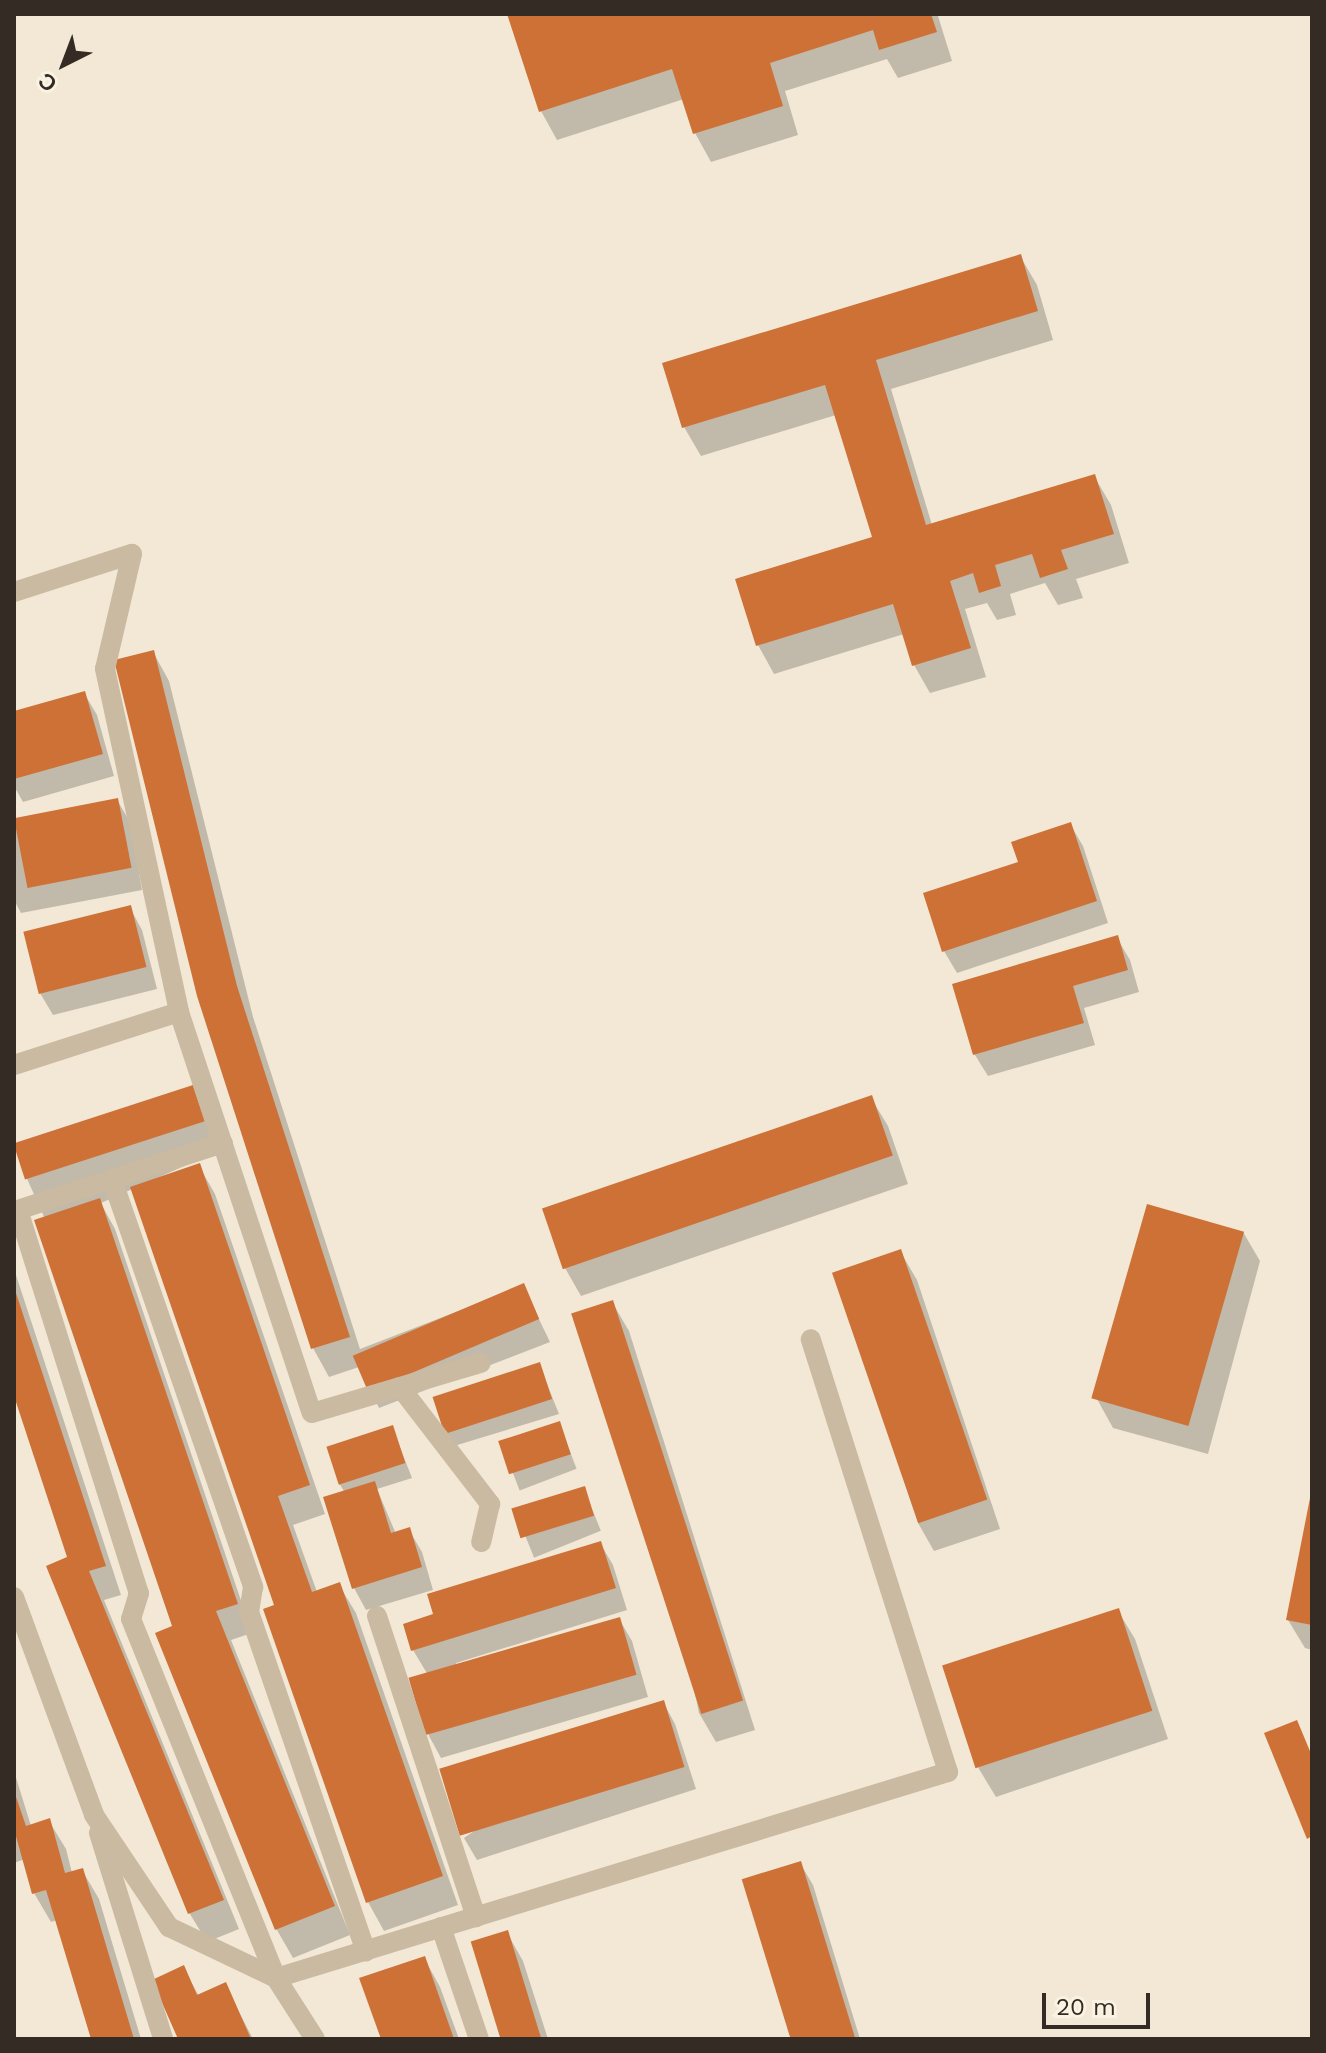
<!DOCTYPE html>
<html>
<head>
<meta charset="utf-8">
<style>
	body { margin:0 }
	#map { position:relative; width:1326px; height:2053px; overflow:hidden; background:#f2e8d5; font-family:"Work Sans",sans-serif }
	div>[style] { position:absolute }
	.shadow>* { inset:0; background:#0003; transform-origin:0 0 }
	.building>* { inset:0; background:#ce7137; transform-origin:0 0 }
	.service>* { height:20px; margin:-10px; padding:0 10px; transform-origin:10px; border-radius:10px; background:#cabaa1 }
	span { translate:-50% -50%; white-space:nowrap; text-align:center; line-height:1.15; -webkit-text-stroke:6px #faf2e2; paint-order:stroke }
	.frame { position:absolute; inset:0; border:16px solid #342b24; pointer-events:none }
	.north { position:absolute; left:24px; top:24px; width:80px; height:80px; -webkit-text-stroke:6px #faf2e2; paint-order:stroke; rotate:222deg; font-size:22px; font-weight:700; line-height:32px; text-align:center; color:#342b24 }
	.north::after { content:''; display:block; margin:auto; width:28px; height:36px; background:#342b24; clip-path:polygon(50% 0,100% 100%,50% 72%,0 100%) }
	.scale { position:absolute; left:1042px; top:1993px; width:108px; height:36px; box-sizing:border-box; border:4px solid #342b24; border-top:0; padding-left:10px; font-size:24px; line-height:28px; white-space:nowrap; color:#342b24; -webkit-text-stroke:6px #faf2e2; paint-order:stroke }
</style>
</head>
<body>
<div id="map">
	<div class="shadow">
		<div style="clip-path:polygon(509px 14px,945px 14px,938px 16px,952px 61px,898px 78px,887px 59px,785px 91px,798px 135px,711px 162px,695px 133px,684px 99px,557px 140px,541px 111px)"></div>
		<div style="clip-path:polygon(1020px 256px,1037px 285px,1053px 340px,891px 389px,932px 525px,1094px 476px,1111px 505px,1129px 563px,1076px 579px,1083px 598px,1058px 605px,1045px 583px,1010px 594px,1016px 615px,997px 620px,987px 603px,965px 609px,986px 677px,930px 693px,914px 665px,904px 634px,774px 674px,758px 645px,874px 539px,836px 415px,701px 456px,684px 427px,665px 365px)"></div>
		<div style="clip-path:polygon(153px 652px,169px 681px,253px 1017px,360px 1349px,523px 1286px,550px 1342px,379px 1408px,359px 1367px,329px 1377px,313px 1348px)"></div>
		<div style="clip-path:polygon(84px 693px,97px 715px,114px 776px,23px 802px,14px 786px,14px 713px)"></div>
		<div style="clip-path:polygon(117px 800px,130px 822px,142px 890px,21px 913px,14px 900px,14px 820px)"></div>
		<div style="clip-path:polygon(1070px 824px,1083px 846px,1108px 923px,957px 973px,944px 951px,1020px 864px)"></div>
		<div style="clip-path:polygon(130px 908px,142px 930px,157px 989px,53px 1015px,40px 993px,25px 933px)"></div>
		<div style="clip-path:polygon(1117px 938px,1130px 960px,1139px 992px,1084px 1008px,1095px 1045px,988px 1076px,975px 1055px,955px 986px)"></div>
		<div style="left:192px;top:1087px;width:69px;height:188px;rotate:66deg"></div>
		<div style="clip-path:polygon(871px 1098px,888px 1126px,908px 1184px,581px 1296px,565px 1268px,545px 1210px)"></div>
		<div style="clip-path:polygon(199px 1166px,215px 1194px,325px 1514px,293px 1525px,317px 1592px,339px 1585px,356px 1613px,458px 1905px,384px 1931px,368px 1902px)"></div>
		<div style="clip-path:polygon(99px 1200px,115px 1229px,252px 1633px,231px 1640px,350px 1935px,293px 1958px,277px 1930px,157px 1634px,174px 1627px)"></div>
		<div style="clip-path:polygon(1243px 1232px,1260px 1261px,1208px 1454px,1113px 1428px,1097px 1399px)"></div>
		<div style="clip-path:polygon(900px 1251px,917px 1280px,1000px 1529px,934px 1551px,918px 1523px,835px 1273px)"></div>
		<div style="clip-path:polygon(14px 1269px,121px 1595px,104px 1600px,239px 1929px,207px 1942px,190px 1914px,48px 1567px,70px 1558px,14px 1389px)"></div>
		<div style="clip-path:polygon(612px 1302px,629px 1331px,755px 1730px,716px 1742px,699px 1713px)"></div>
		<div style="clip-path:polygon(539px 1364px,559px 1414px,454px 1446px,446px 1431px)"></div>
		<div style="left:559px;top:1423px;width:49px;height:61px;rotate:69deg"></div>
		<div style="clip-path:polygon(392px 1427px,412px 1478px,377px 1489px,396px 1534px,409px 1530px,422px 1552px,433px 1590px,366px 1610px,354px 1588px,345px 1493px,339px 1483px)"></div>
		<div style="left:584px;top:1489px;width:45px;height:72px;rotate:68deg"></div>
		<div style="clip-path:polygon(1312px 1496px,1312px 1650px,1305px 1648px,1288px 1620px)"></div>
		<div style="clip-path:polygon(600px 1543px,613px 1565px,627px 1610px,456px 1663px,457px 1666px,619px 1619px,632px 1641px,648px 1697px,441px 1758px,429px 1736px,428px 1675px,413px 1650px,436px 1616px)"></div>
		<div style="clip-path:polygon(1118px 1611px,1135px 1639px,1168px 1739px,996px 1797px,979px 1769px,945px 1669px)"></div>
		<div style="clip-path:polygon(663px 1702px,675px 1724px,696px 1789px,477px 1860px,464px 1838px)"></div>
		<div style="clip-path:polygon(14px 1771px,31px 1826px,49px 1821px,66px 1849px,72px 1873px,82px 1870px,99px 1899px,141px 2039px,93px 2039px,57px 1920px,51px 1922px,34px 1893px,25px 1859px,14px 1863px)"></div>
		<div style="clip-path:polygon(800px 1863px,813px 1885px,860px 2039px,794px 2039px)"></div>
		<div style="clip-path:polygon(507px 1933px,523px 1961px,548px 2039px,504px 2039px)"></div>
		<div style="clip-path:polygon(424px 1958px,440px 1987px,459px 2039px,383px 2039px)"></div>
		<div style="clip-path:polygon(183px 1968px,199px 1996px,225px 1985px,253px 2039px,181px 2039px)"></div>
	</div>
	<div class="building">
		<div style="clip-path:polygon(507px 14px,931px 14px,937px 32px,879px 50px,873px 30px,770px 63px,783px 106px,693px 134px,672px 69px,539px 112px)"></div>
		<div style="clip-path:polygon(1021px 254px,1038px 311px,876px 360px,926px 525px,1095px 474px,1114px 534px,1061px 550px,1068px 569px,1040px 578px,1032px 554px,995px 565px,1001px 586px,979px 593px,973px 573px,950px 581px,971px 648px,912px 666px,893px 604px,756px 646px,735px 579px,872px 537px,825px 385px,682px 428px,662px 363px)"></div>
		<div style="clip-path:polygon(154px 650px,237px 986px,350px 1337px,311px 1349px,197px 996px,114px 660px)"></div>
		<div style="clip-path:polygon(85px 691px,103px 754px,14px 779px,14px 711px)"></div>
		<div style="left:118px;top:798px;width:71px;height:106px;rotate:79deg"></div>
		<div style="clip-path:polygon(1071px 822px,1097px 901px,942px 952px,923px 893px,1018px 862px,1011px 842px)"></div>
		<div style="left:131px;top:905px;width:64px;height:111px;rotate:76deg"></div>
		<div style="clip-path:polygon(1118px 935px,1128px 970px,1073px 986px,1084px 1023px,973px 1055px,952px 984px)"></div>
		<div style="left:193px;top:1085px;width:38px;height:189px;rotate:72deg"></div>
		<div style="left:872px;top:1095px;width:64px;height:349px;rotate:71deg"></div>
		<div style="clip-path:polygon(200px 1163px,310px 1485px,278px 1496px,312px 1592px,340px 1582px,443px 1876px,366px 1903px,263px 1609px,274px 1605px,130px 1187px)"></div>
		<div style="clip-path:polygon(100px 1198px,238px 1604px,216px 1611px,335px 1906px,275px 1930px,155px 1633px,172px 1626px,34px 1220px)"></div>
		<div style="left:1147px;top:1204px;width:101px;height:202px;rotate:16deg"></div>
		<div style="left:901px;top:1249px;width:265px;height:73px;rotate:71deg"></div>
		<div style="left:524px;top:1283px;width:39px;height:186px;rotate:67deg"></div>
		<div style="clip-path:polygon(14px 1287px,106px 1566px,89px 1571px,224px 1900px,188px 1914px,46px 1566px,67px 1557px,14px 1396px)"></div>
		<div style="left:613px;top:1300px;width:421px;height:44px;rotate:72deg"></div>
		<div style="left:540px;top:1362px;width:39px;height:113px;rotate:72deg"></div>
		<div style="left:560px;top:1421px;width:35px;height:65px;rotate:72deg"></div>
		<div style="left:393px;top:1425px;width:40px;height:70px;rotate:72deg"></div>
		<div style="clip-path:polygon(375px 1481px,391px 1533px,410px 1527px,422px 1567px,352px 1589px,323px 1497px)"></div>
		<div style="left:585px;top:1486px;width:31px;height:77px;rotate:73deg"></div>
		<div style="clip-path:polygon(1311px 1493px,1312px 1493px,1312px 1625px,1286px 1620px)"></div>
		<div style="clip-path:polygon(601px 1541px,616px 1588px,411px 1651px,403px 1624px,433px 1614px,427px 1594px)"></div>
		<div style="left:1119px;top:1608px;width:108px;height:186px;rotate:72deg"></div>
		<div style="left:620px;top:1617px;width:60px;height:220px;rotate:74deg"></div>
		<div style="left:664px;top:1700px;width:70px;height:235px;rotate:73deg"></div>
		<div style="clip-path:polygon(1297px 1720px,1312px 1756px,1312px 1836px,1307px 1839px,1264px 1733px)"></div>
		<div style="clip-path:polygon(14px 1791px,26px 1826px,50px 1818px,65px 1873px,83px 1868px,134px 2039px,91px 2039px,46px 1890px,32px 1894px,14px 1829px)"></div>
		<div style="left:801px;top:1861px;width:186px;height:62px;rotate:73deg"></div>
		<div style="left:508px;top:1930px;width:114px;height:39px;rotate:73deg"></div>
		<div style="clip-path:polygon(425px 1956px,454px 2039px,381px 2039px,359px 1978px)"></div>
		<div style="clip-path:polygon(184px 1965px,197px 1995px,226px 1982px,251px 2039px,178px 2039px,152px 1980px)"></div>
	</div>
	<div class="service">
		<div style="left:14px;top:592px;width:124px;rotate:-17.9deg"></div>
		<div style="left:132px;top:554px;width:118px;rotate:103.2deg"></div>
		<div style="left:105px;top:669px;width:351px;rotate:77.8deg"></div>
		<div style="left:179px;top:1012px;width:173px;rotate:162.2deg"></div>
		<div style="left:179px;top:1012px;width:422px;rotate:71.7deg"></div>
		<div style="left:312px;top:1413px;width:176px;rotate:-16.5deg"></div>
		<div style="left:223px;top:1143px;width:216px;rotate:161.9deg"></div>
		<div style="left:18px;top:1210px;width:402px;rotate:72.5deg"></div>
		<div style="left:139px;top:1593px;width:27px;rotate:107deg"></div>
		<div style="left:131px;top:1619px;width:387px;rotate:68deg"></div>
		<div style="left:276px;top:1978px;width:703px;rotate:-17.04deg"></div>
		<div style="left:948px;top:1772px;width:454px;rotate:-107.6deg"></div>
		<div style="left:112px;top:1179px;width:432px;rotate:70.9deg"></div>
		<div style="left:253px;top:1587px;width:25px;rotate:99deg"></div>
		<div style="left:249px;top:1612px;width:359px;rotate:71deg"></div>
		<div style="left:400px;top:1387px;width:148px;rotate:52.4deg"></div>
		<div style="left:490px;top:1504px;width:39px;rotate:103deg"></div>
		<div style="left:14px;top:1597px;width:232px;rotate:69.8deg"></div>
		<div style="left:94px;top:1815px;width:135px;rotate:56.2deg"></div>
		<div style="left:169px;top:1927px;width:119px;rotate:25.5deg"></div>
		<div style="left:276px;top:1978px;width:72px;rotate:57.4deg"></div>
		<div style="left:377px;top:1616px;width:317px;rotate:71.8deg"></div>
		<div style="left:99px;top:1833px;width:216px;rotate:72.7deg"></div>
		<div style="left:441px;top:1927px;width:118px;rotate:71.3deg"></div>
	</div>
	<div class="frame"></div>
	<div class="north">С</div>
	<div class="scale">20 m</div>
</div>
</body>
</html>
